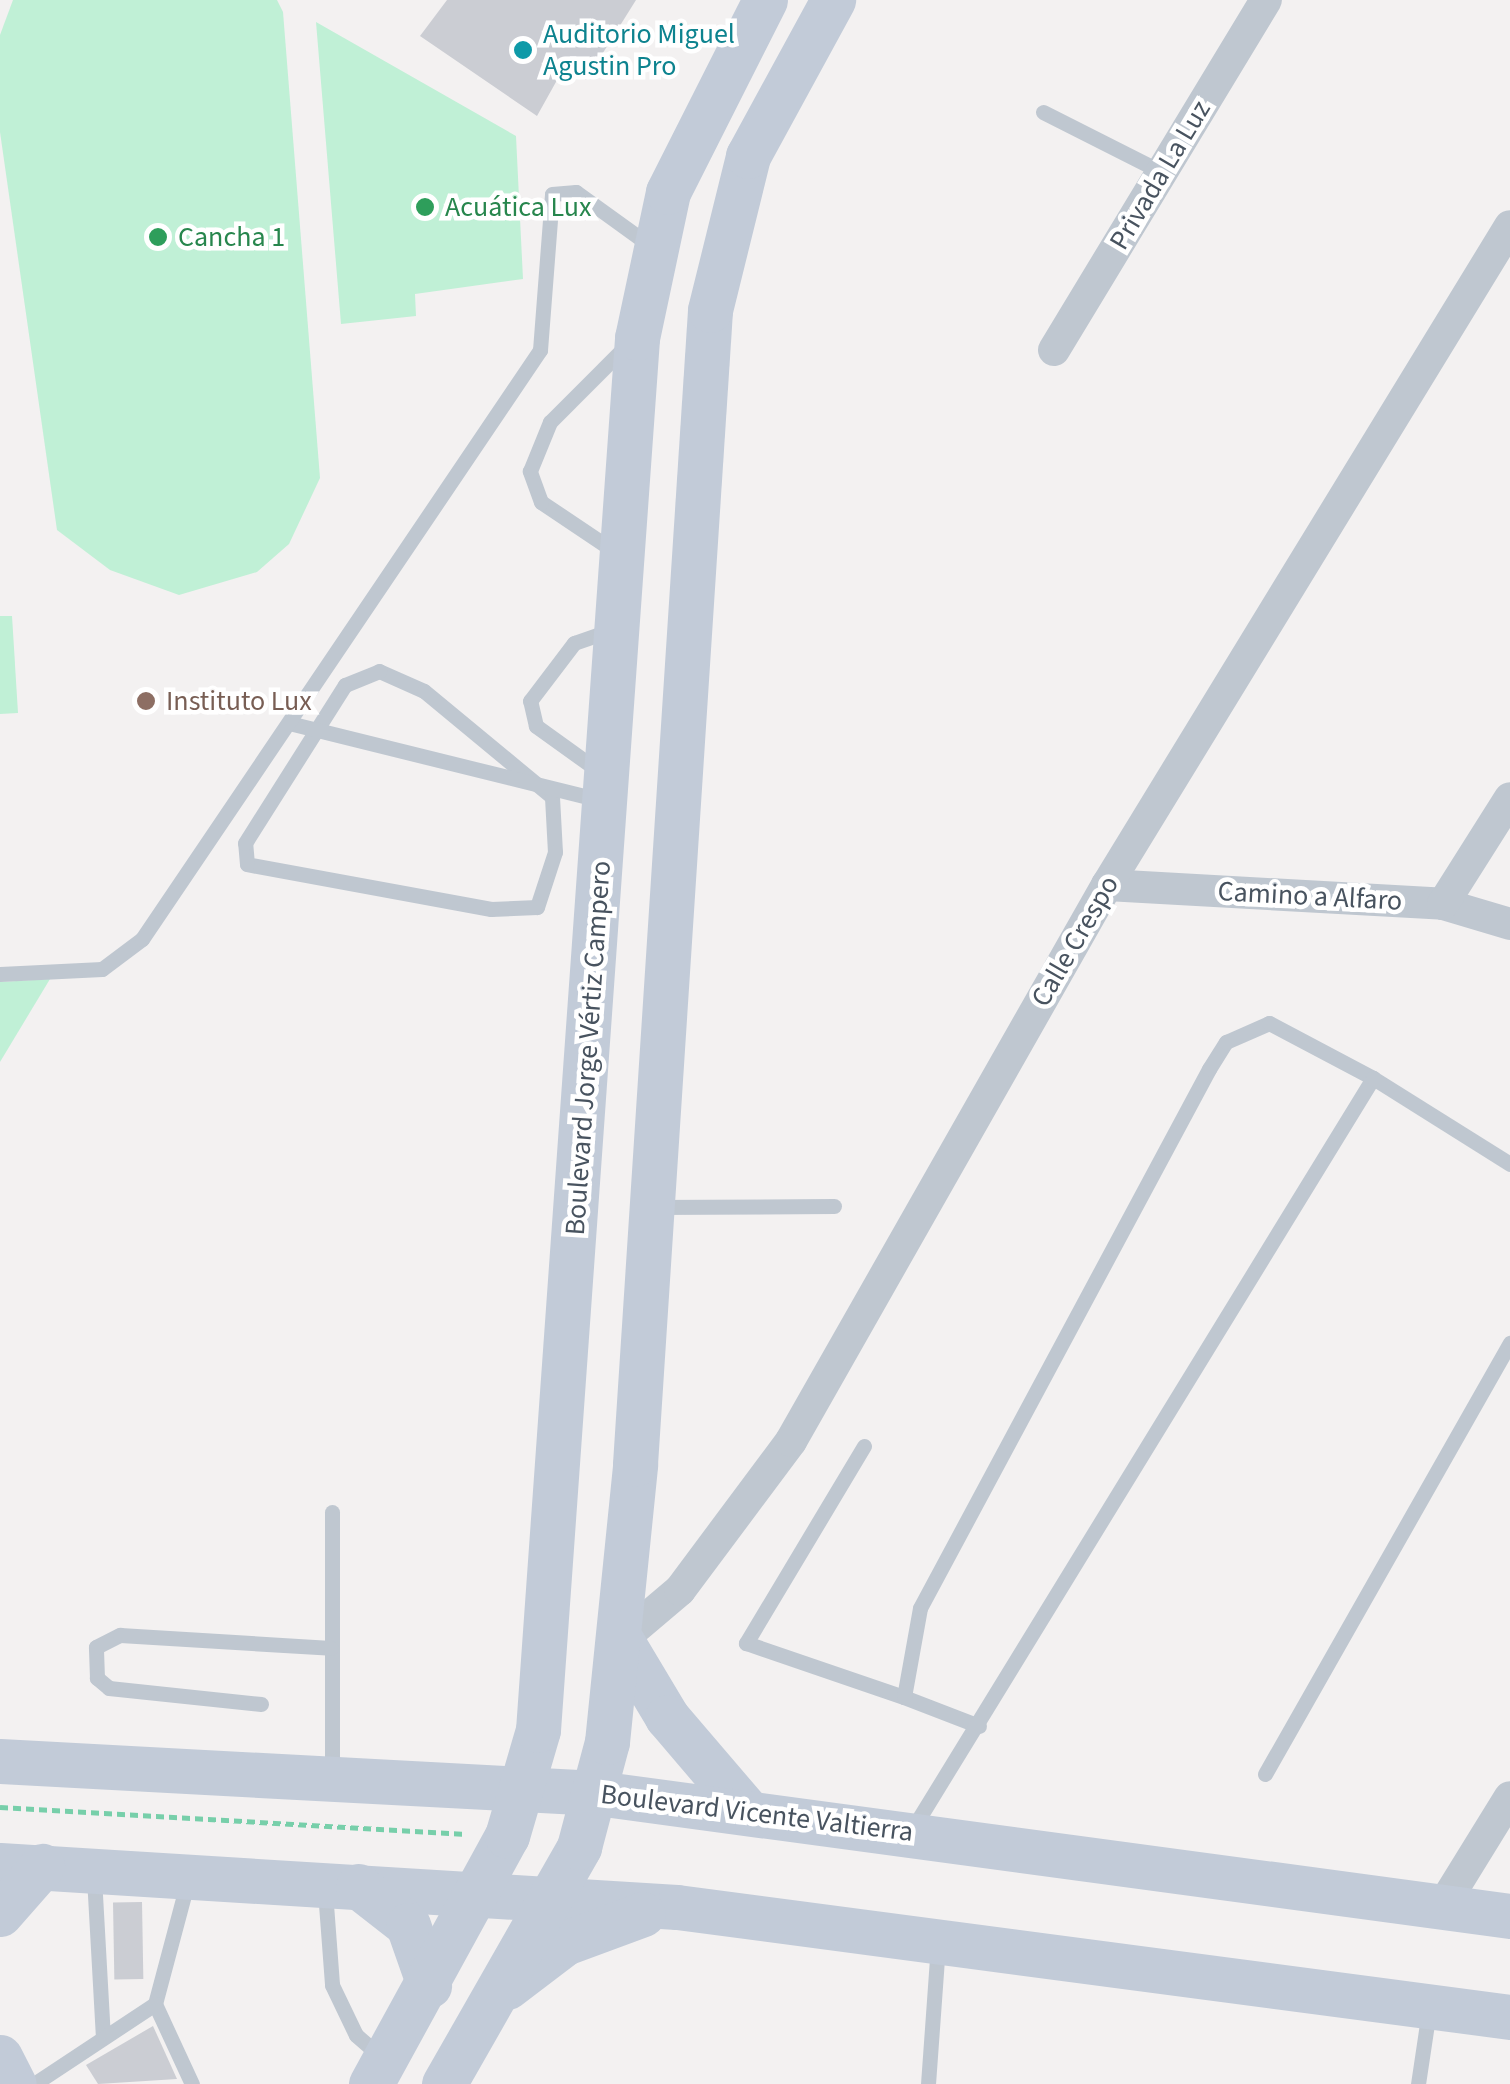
<!DOCTYPE html>
<html>
<head>
<meta charset="utf-8">
<style>
	body { margin:0 }
	#map { position:relative; width:1510px; height:2084px; overflow:hidden; background:#f3f1f1; font-family:"Source Sans 3",sans-serif }
	div>[style] { position:absolute }
	.green>* { inset:0; background:#c0f0d6 }
	.building>* { inset:0; background:#cbcdd3; transform-origin:0 0 }
	.path>* { height:5px; margin-top:-2.5px; transform-origin:0; background:repeating-linear-gradient(90deg,#77cfaa 0 8px,transparent 0 13px) }
	.lane>* { height:15px; margin:-7.5px; padding:0 7.5px; transform-origin:7.5px; border-radius:7.5px; background:#bfc7d0 }
	.street>* { height:32px; margin:-16px; padding:0 16px; transform-origin:16px; border-radius:16px; background:#bfc7d0 }
	.secondary>* { height:45px; margin:-22.5px; padding:0 22.5px; transform-origin:22.5px; border-radius:22.5px; background:#c2cbd8 }
	.dots>* { width:28px; height:28px; translate:-50% -50%; box-sizing:border-box; border:5px solid #fff; border-radius:50% }
	span { translate:-50% -50%; white-space:nowrap; text-align:center; line-height:1.15; -webkit-text-stroke:9px #fff; paint-order:stroke }
	.culture-label { font-size:28px; color:#0d838f }
	.left { translate:0 -50%; text-align:left }
	.street-label { font-size:28px; color:#48535f }
	.leisure-label { font-size:28px; color:#27864d }
	.education-label { font-size:28px; color:#785e54 }
</style>
</head>
<body>
<div id="map">
	<div class="green">
		<div style="clip-path:polygon(13px 0,277px 0,283px 12px,320px 478px,289px 544px,257px 572px,179px 595px,110px 570px,57px 530px,0 132px,0 35px)"></div>
		<div style="clip-path:polygon(316px 22px,516px 136px,523px 279px,415px 294px,416px 316px,341px 324px)"></div>
		<div style="clip-path:polygon(0 616px,12px 616px,18px 713px,0 714px)"></div>
		<div style="clip-path:polygon(50px 979px,0 1062px,0 982px)"></div>
	</div>
	<div class="building">
		<div style="clip-path:polygon(447px 0,636px 0,586px 80px,566px 64px,537px 116px,420px 36px)"></div>
		<div style="left:142px;top:1902px;width:77px;height:29px;rotate:89deg"></div>
		<div style="clip-path:polygon(153px 2026px,177px 2079px,98px 2084px,86px 2065px)"></div>
	</div>
	<div class="path">
		<div style="left:0;top:1807px;width:467px;rotate:3.3deg"></div>
	</div>
	<div class="lane">
		<div style="left:1043px;top:112px;width:133px;rotate:26.8deg"></div>
		<div style="left:614px;top:551px;width:88px;rotate:-146.1deg"></div>
		<div style="left:541px;top:502px;width:33px;rotate:-110deg"></div>
		<div style="left:530px;top:471px;width:53px;rotate:-67.8deg"></div>
		<div style="left:550px;top:422px;width:112px;rotate:-45deg"></div>
		<div style="left:379px;top:671px;width:49px;rotate:24deg"></div>
		<div style="left:424px;top:691px;width:166px;rotate:39.6deg"></div>
		<div style="left:552px;top:797px;width:55px;rotate:86.9deg"></div>
		<div style="left:555px;top:852px;width:58px;rotate:108.1deg"></div>
		<div style="left:537px;top:907px;width:46px;rotate:177.5deg"></div>
		<div style="left:491px;top:909px;width:248px;rotate:-169.6deg"></div>
		<div style="left:247px;top:864px;width:21px;rotate:-95deg"></div>
		<div style="left:245px;top:843px;width:187px;rotate:-57.7deg"></div>
		<div style="left:345px;top:685px;width:37px;rotate:-22deg"></div>
		<div style="left:289px;top:723px;width:320px;rotate:13.9deg"></div>
		<div style="left:600px;top:772px;width:79px;rotate:-144.3deg"></div>
		<div style="left:536px;top:726px;width:26px;rotate:-103deg"></div>
		<div style="left:530px;top:701px;width:73px;rotate:-52.8deg"></div>
		<div style="left:574px;top:643px;width:37px;rotate:-19deg"></div>
		<div style="left:0;top:974px;width:102px;rotate:-2.8deg"></div>
		<div style="left:102px;top:969px;width:50px;rotate:-36.9deg"></div>
		<div style="left:142px;top:939px;width:711px;rotate:-55.95deg"></div>
		<div style="left:540px;top:350px;width:156px;rotate:-85.6deg"></div>
		<div style="left:552px;top:194px;width:24px;rotate:-5deg"></div>
		<div style="left:576px;top:192px;width:92px;rotate:35.8deg"></div>
		<div style="left:653px;top:1207px;width:181px;rotate:-0.3deg"></div>
		<div style="left:864px;top:1446px;width:230px;rotate:120.9deg"></div>
		<div style="left:746px;top:1643px;width:167px;rotate:18.9deg"></div>
		<div style="left:332px;top:1512px;width:261px;rotate:90deg"></div>
		<div style="left:261px;top:1704px;width:153px;rotate:-174deg"></div>
		<div style="left:109px;top:1688px;width:16px;rotate:-140deg"></div>
		<div style="left:97px;top:1678px;width:31px;rotate:-92deg"></div>
		<div style="left:96px;top:1647px;width:27px;rotate:-27deg"></div>
		<div style="left:120px;top:1635px;width:211px;rotate:3.5deg"></div>
		<div style="left:979px;top:1726px;width:80px;rotate:-158.9deg"></div>
		<div style="left:904px;top:1697px;width:90px;rotate:-79.8deg"></div>
		<div style="left:920px;top:1608px;width:612px;rotate:-61.8deg"></div>
		<div style="left:1209px;top:1069px;width:32px;rotate:-58deg"></div>
		<div style="left:1226px;top:1042px;width:47px;rotate:-23.8deg"></div>
		<div style="left:1269px;top:1023px;width:118px;rotate:27.9deg"></div>
		<div style="left:1265px;top:1774px;width:496px;rotate:-60.4deg"></div>
		<div style="left:913px;top:1828px;width:880px;rotate:-58.48deg"></div>
		<div style="left:1373px;top:1078px;width:162px;rotate:32.1deg"></div>
		<div style="left:94px;top:1877px;width:161px;rotate:86.8deg"></div>
		<div style="left:188px;top:1880px;width:128px;rotate:104.9deg"></div>
		<div style="left:155px;top:2004px;width:88px;rotate:65.2deg"></div>
		<div style="left:325px;top:1891px;width:94px;rotate:85.7deg"></div>
		<div style="left:332px;top:1985px;width:55px;rotate:64.4deg"></div>
		<div style="left:356px;top:2035px;width:32px;rotate:41deg"></div>
		<div style="left:34px;top:2084px;width:145px;rotate:-33.5deg"></div>
		<div style="left:928px;top:2084px;width:141px;rotate:-85.9deg"></div>
		<div style="left:1418px;top:2084px;width:75px;rotate:-81.5deg"></div>
	</div>
	<div class="street">
		<div style="left:1054px;top:350px;width:409px;rotate:-58.8deg"></div>
		<div style="left:1107px;top:885px;width:337px;rotate:3.2deg"></div>
		<div style="left:1443px;top:904px;width:70px;rotate:16.6deg"></div>
		<div style="left:1443px;top:904px;width:125px;rotate:-57.7deg"></div>
		<div style="left:621px;top:1640px;width:77px;rotate:-40.3deg"></div>
		<div style="left:680px;top:1590px;width:186px;rotate:-53.3deg"></div>
		<div style="left:791px;top:1441px;width:640px;rotate:-60.39deg"></div>
		<div style="left:1107px;top:885px;width:772px;rotate:-58.55deg"></div>
		<div style="left:1442px;top:1907px;width:129px;rotate:-58.3deg"></div>
	</div>
	<div class="secondary">
		<div style="left:621px;top:1640px;width:90px;rotate:59.1deg"></div>
		<div style="left:667px;top:1717px;width:126px;rotate:49.5deg"></div>
		<div style="left:0;top:1761px;width:598px;rotate:3.07deg"></div>
		<div style="left:597px;top:1793px;width:921px;rotate:7.67deg"></div>
		<div style="left:0;top:1865px;width:678px;rotate:3.55deg"></div>
		<div style="left:677px;top:1907px;width:840px;rotate:7.52deg"></div>
		<div style="left:358px;top:1886px;width:63px;rotate:38deg"></div>
		<div style="left:408px;top:1925px;width:64px;rotate:70.7deg"></div>
		<div style="left:0;top:1914px;width:64px;rotate:-48.8deg"></div>
		<div style="left:507px;top:1987px;width:73px;rotate:-37.2deg"></div>
		<div style="left:565px;top:1943px;width:83px;rotate:-20.4deg"></div>
		<div style="left:0;top:2057px;width:30px;rotate:63deg"></div>
		<div style="left:371px;top:2084px;width:283px;rotate:-61.3deg"></div>
		<div style="left:507px;top:1836px;width:110px;rotate:-73.7deg"></div>
		<div style="left:538px;top:1730px;width:1396px;rotate:-85.93deg"></div>
		<div style="left:637px;top:338px;width:149px;rotate:-78deg"></div>
		<div style="left:668px;top:192px;width:215px;rotate:-63.2deg"></div>
		<div style="left:444px;top:2084px;width:273px;rotate:-60.3deg"></div>
		<div style="left:579px;top:1847px;width:109px;rotate:-75.1deg"></div>
		<div style="left:607px;top:1742px;width:279px;rotate:-84.2deg"></div>
		<div style="left:635px;top:1464px;width:1156px;rotate:-86.28deg"></div>
		<div style="left:710px;top:310px;width:159px;rotate:-76.1deg"></div>
		<div style="left:748px;top:156px;width:178px;rotate:-61.4deg"></div>
	</div>
	<div class="dots">
		<div style="left:523px;top:50px;background:#0f9aa8"></div>
		<div style="left:425px;top:207px;background:#2e9e5b"></div>
		<div style="left:158px;top:237px;background:#2e9e5b"></div>
		<div style="left:146px;top:701px;background:#8d6e63"></div>
	</div>
	<div class="culture-label">
		<span class="left" style="left:543px;top:50px">Auditorio Miguel<br>Agustin Pro</span>
	</div>
	<div class="street-label">
		<span style="left:1160px;top:175px;rotate:-59deg">Privada La Luz</span>
		<span style="left:1310px;top:896px;rotate:3deg">Camino a Alfaro</span>
		<span style="left:1075px;top:941px;rotate:-60deg">Calle Crespo</span>
		<span style="left:588px;top:1048px;rotate:-86deg">Boulevard Jorge Vértiz Campero</span>
		<span style="left:757px;top:1813px;rotate:7deg">Boulevard Vicente Valtierra</span>
	</div>
	<div class="leisure-label">
		<span class="left" style="left:445px;top:207px">Acuática Lux</span>
		<span class="left" style="left:178px;top:237px">Cancha 1</span>
	</div>
	<div class="education-label">
		<span class="left" style="left:166px;top:701px">Instituto Lux</span>
	</div>
</div>
</body>
</html>
